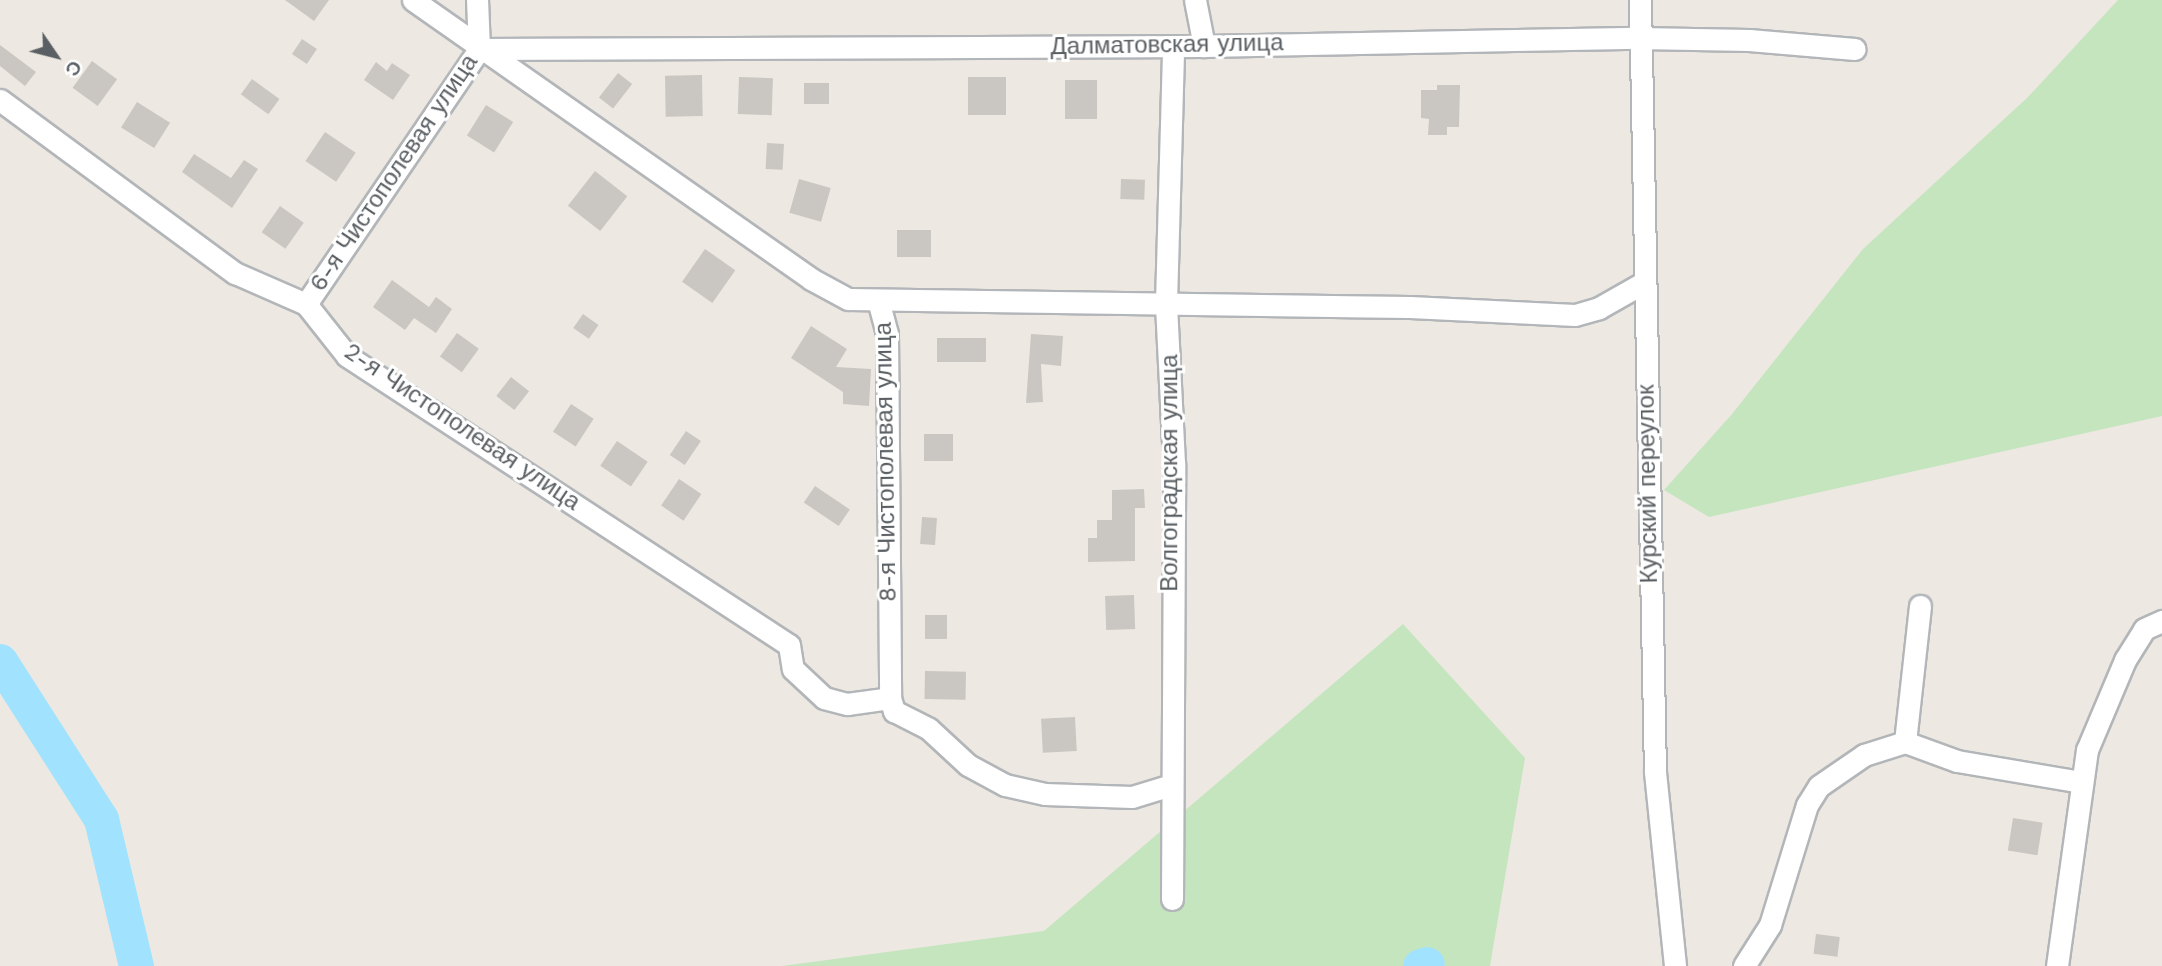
<!DOCTYPE html>
<html>
<head>
<meta charset="utf-8">
<style>
	body { margin:0 }
	#map { position:relative; width:2162px; height:966px; overflow:hidden; background:#ede9e2; font-family:"Work Sans",sans-serif }
	div>[style] { position:absolute }
	.green>* { inset:0; background:#c4e5be }
	.river>* { height:35px; margin:-17.5px; padding:0 17.5px; transform-origin:17.5px; border-radius:17.5px; background:#a1e3fe }
	.building>* { inset:0; background:#cac6c1; transform-origin:0 0 }
	.roads { filter:drop-shadow(2px 0 #b3b6b9) drop-shadow(-2px 0 #b3b6b9) drop-shadow(0 2px #b3b6b9) drop-shadow(0 -2px #b3b6b9) }
	.street>* { height:21px; margin:-10.5px; padding:0 10.5px; transform-origin:10.5px; border-radius:10.5px; background:#fff }
	span { translate:-50% -50%; white-space:nowrap; text-align:center; line-height:1.15; -webkit-text-stroke:6px #fff; paint-order:stroke }
	.street-label { font-size:24px; color:#5a5f63 }
	.north { position:absolute; left:21px; top:21px; width:70px; height:70px; -webkit-text-stroke:5px #fff; paint-order:stroke; rotate:125deg; font-size:19px; font-weight:700; line-height:28px; text-align:center; color:#5a5f63 }
	.north::after { content:''; display:block; margin:auto; width:24px; height:32px; background:#5a5f63; clip-path:polygon(50% 0,100% 100%,50% 72%,0 100%) }
</style>
</head>
<body>
<div id="map">
	<div class="green">
		<div style="clip-path:polygon(2118px 0,2162px 0,2162px 416px,1709px 517px,1664px 490px,1732px 414px,1863px 249px,2028px 97px)"></div>
		<div style="clip-path:polygon(1403px 624px,1525px 758px,1490px 966px,782px 966px,1044px 931px)"></div>
	</div>
	<div class="river">
		<div style="left:0;top:661px;width:188px;rotate:57.4deg"></div>
		<div style="left:101px;top:819px;width:151px;rotate:76.6deg"></div>
		<div style="left:1420px;top:966px;width:7px;rotate:-16deg"></div>
	</div>
	<div class="building">
		<div style="clip-path:polygon(285px 0,329px 0,314px 21px)"></div>
		<div style="left:302px;top:39px;width:18px;height:18px;rotate:34deg"></div>
		<div style="clip-path:polygon(0 45px,36px 72px,25px 86px,0 66px)"></div>
		<div style="left:92px;top:61px;width:31px;height:33px;rotate:36deg"></div>
		<div style="clip-path:polygon(376px 62px,387px 71px,392px 63px,410px 75px,393px 100px,364px 80px)"></div>
		<div style="left:618px;top:73px;width:18px;height:31px;rotate:38deg"></div>
		<div style="left:702px;top:75px;width:41px;height:37px;rotate:89deg"></div>
		<div style="left:739px;top:77px;width:34px;height:37px;rotate:2deg"></div>
		<div style="left:968px;top:77px;width:38px;height:38px"></div>
		<div style="left:252px;top:79px;width:34px;height:19px;rotate:36deg"></div>
		<div style="left:1065px;top:80px;width:32px;height:39px"></div>
		<div style="left:804px;top:83px;width:25px;height:21px"></div>
		<div style="clip-path:polygon(1437px 85px,1460px 85px,1459px 127px,1447px 127px,1447px 135px,1428px 135px,1429px 119px,1421px 118px,1421px 90px,1437px 90px)"></div>
		<div style="left:137px;top:102px;width:39px;height:30px;rotate:32deg"></div>
		<div style="left:486px;top:105px;width:32px;height:36px;rotate:32deg"></div>
		<div style="left:325px;top:132px;width:37px;height:35px;rotate:34deg"></div>
		<div style="left:767px;top:143px;width:17px;height:26px;rotate:3deg"></div>
		<div style="clip-path:polygon(194px 154px,231px 178px,244px 160px,258px 169px,232px 208px,182px 172px)"></div>
		<div style="left:595px;top:171px;width:41px;height:44px;rotate:38deg"></div>
		<div style="left:799px;top:179px;width:33px;height:35px;rotate:16deg"></div>
		<div style="left:1121px;top:179px;width:24px;height:20px;rotate:2deg"></div>
		<div style="left:280px;top:206px;width:29px;height:32px;rotate:35deg"></div>
		<div style="left:931px;top:230px;width:27px;height:34px;rotate:90deg"></div>
		<div style="left:705px;top:249px;width:37px;height:40px;rotate:35deg"></div>
		<div style="clip-path:polygon(392px 280px,429px 307px,436px 297px,452px 309px,436px 333px,414px 318px,405px 330px,373px 307px)"></div>
		<div style="left:583px;top:314px;width:19px;height:17px;rotate:35deg"></div>
		<div style="clip-path:polygon(811px 326px,847px 349px,836px 367px,871px 369px,869px 406px,843px 404px,843px 392px,791px 358px)"></div>
		<div style="left:457px;top:333px;width:27px;height:29px;rotate:36deg"></div>
		<div style="clip-path:polygon(1031px 334px,1063px 336px,1061px 366px,1041px 364px,1043px 402px,1026px 403px)"></div>
		<div style="left:986px;top:338px;width:24px;height:49px;rotate:90deg"></div>
		<div style="left:511px;top:377px;width:23px;height:24px;rotate:38deg"></div>
		<div style="left:571px;top:404px;width:27px;height:33px;rotate:33deg"></div>
		<div style="left:686px;top:431px;width:18px;height:29px;rotate:34deg"></div>
		<div style="left:924px;top:434px;width:29px;height:27px"></div>
		<div style="left:617px;top:441px;width:37px;height:30px;rotate:34deg"></div>
		<div style="left:679px;top:479px;width:27px;height:32px;rotate:34deg"></div>
		<div style="left:815px;top:486px;width:42px;height:20px;rotate:34deg"></div>
		<div style="clip-path:polygon(1144px 489px,1145px 508px,1135px 508px,1135px 561px,1088px 562px,1088px 538px,1097px 538px,1097px 520px,1112px 520px,1112px 490px)"></div>
		<div style="left:922px;top:517px;width:15px;height:27px;rotate:4deg"></div>
		<div style="left:1134px;top:595px;width:34px;height:29px;rotate:88deg"></div>
		<div style="left:925px;top:615px;width:22px;height:24px"></div>
		<div style="left:925px;top:671px;width:41px;height:28px;rotate:1deg"></div>
		<div style="left:1075px;top:717px;width:34px;height:34px;rotate:87deg"></div>
		<div style="left:2013px;top:818px;width:30px;height:33px;rotate:9deg"></div>
		<div style="left:1816px;top:934px;width:24px;height:20px;rotate:7deg"></div>
	</div>
	<div class="roads">
		<div class="street">
			<div style="left:413px;top:0;width:486px;rotate:35deg"></div>
			<div style="left:811px;top:279px;width:42px;rotate:28.4deg"></div>
			<div style="left:848px;top:299px;width:562px;rotate:0.82deg"></div>
			<div style="left:1410px;top:307px;width:165px;rotate:2.8deg"></div>
			<div style="left:1575px;top:315px;width:25px;rotate:-16deg"></div>
			<div style="left:1599px;top:308px;width:51px;rotate:-29.6deg"></div>
			<div style="left:1195px;top:0;width:47px;rotate:78.9deg"></div>
			<div style="left:1640px;top:0;width:772px;rotate:88.89deg"></div>
			<div style="left:1655px;top:772px;width:195px;rotate:84.1deg"></div>
			<div style="left:479px;top:49px;width:725px;rotate:-0.24deg"></div>
			<div style="left:1204px;top:46px;width:435px;rotate:-1.1deg"></div>
			<div style="left:1639px;top:38px;width:110px;rotate:1deg"></div>
			<div style="left:1749px;top:40px;width:106px;rotate:4.9deg"></div>
			<div style="left:0;top:100px;width:292px;rotate:36.4deg"></div>
			<div style="left:235px;top:273px;width:77px;rotate:23.6deg"></div>
			<div style="left:306px;top:304px;width:66px;rotate:51.7deg"></div>
			<div style="left:347px;top:356px;width:528px;rotate:33.18deg"></div>
			<div style="left:789px;top:645px;width:24px;rotate:81deg"></div>
			<div style="left:793px;top:669px;width:42px;rotate:43.1deg"></div>
			<div style="left:824px;top:698px;width:24px;rotate:15deg"></div>
			<div style="left:847px;top:704px;width:43px;rotate:-7.9deg"></div>
			<div style="left:878px;top:300px;width:35px;rotate:75deg"></div>
			<div style="left:887px;top:334px;width:364px;rotate:89.5deg"></div>
			<div style="left:890px;top:698px;width:14px;rotate:73deg"></div>
			<div style="left:894px;top:711px;width:39px;rotate:27deg"></div>
			<div style="left:929px;top:729px;width:53px;rotate:42.7deg"></div>
			<div style="left:968px;top:765px;width:42px;rotate:28.4deg"></div>
			<div style="left:1005px;top:785px;width:41px;rotate:12.7deg"></div>
			<div style="left:1045px;top:794px;width:87px;rotate:2deg"></div>
			<div style="left:1132px;top:797px;width:41px;rotate:-17.1deg"></div>
			<div style="left:306px;top:304px;width:308px;rotate:-55.8deg"></div>
			<div style="left:479px;top:49px;width:49px;rotate:-92.3deg"></div>
			<div style="left:1905px;top:742px;width:137px;rotate:-83.7deg"></div>
			<div style="left:1172px;top:899px;width:436px;rotate:-89.7deg"></div>
			<div style="left:1174px;top:463px;width:160px;rotate:-92.9deg"></div>
			<div style="left:1166px;top:303px;width:257px;rotate:-88.4deg"></div>
			<div style="left:1744px;top:966px;width:49px;rotate:-57.6deg"></div>
			<div style="left:1770px;top:925px;width:126px;rotate:-72.9deg"></div>
			<div style="left:1807px;top:805px;width:22px;rotate:-58deg"></div>
			<div style="left:1819px;top:786px;width:55px;rotate:-34.6deg"></div>
			<div style="left:1864px;top:755px;width:43px;rotate:-17.6deg"></div>
			<div style="left:1905px;top:742px;width:55px;rotate:20.1deg"></div>
			<div style="left:1957px;top:761px;width:126px;rotate:9.6deg"></div>
			<div style="left:2057px;top:966px;width:218px;rotate:-82.1deg"></div>
			<div style="left:2087px;top:750px;width:98px;rotate:-67.1deg"></div>
			<div style="left:2125px;top:660px;width:36px;rotate:-58deg"></div>
			<div style="left:2144px;top:629px;width:20px;rotate:-24deg"></div>
		</div>
	</div>
	<div class="street-label">
		<span style="left:1167px;top:45px;rotate:-1deg">Далматовская улица</span>
		<span style="left:394px;top:173px;rotate:-56deg">6-я Чистополевая улица</span>
		<span style="left:462px;top:427px;rotate:34deg">2-я Чистополевая улица</span>
		<span style="left:886px;top:462px;rotate:-91deg">8-я Чистополевая улица</span>
		<span style="left:1170px;top:473px;rotate:-90deg">Волгоградская улица</span>
		<span style="left:1648px;top:484px;rotate:-91deg">Курский переулок</span>
	</div>
	<div class="north">С</div>
</div>
</body>
</html>
